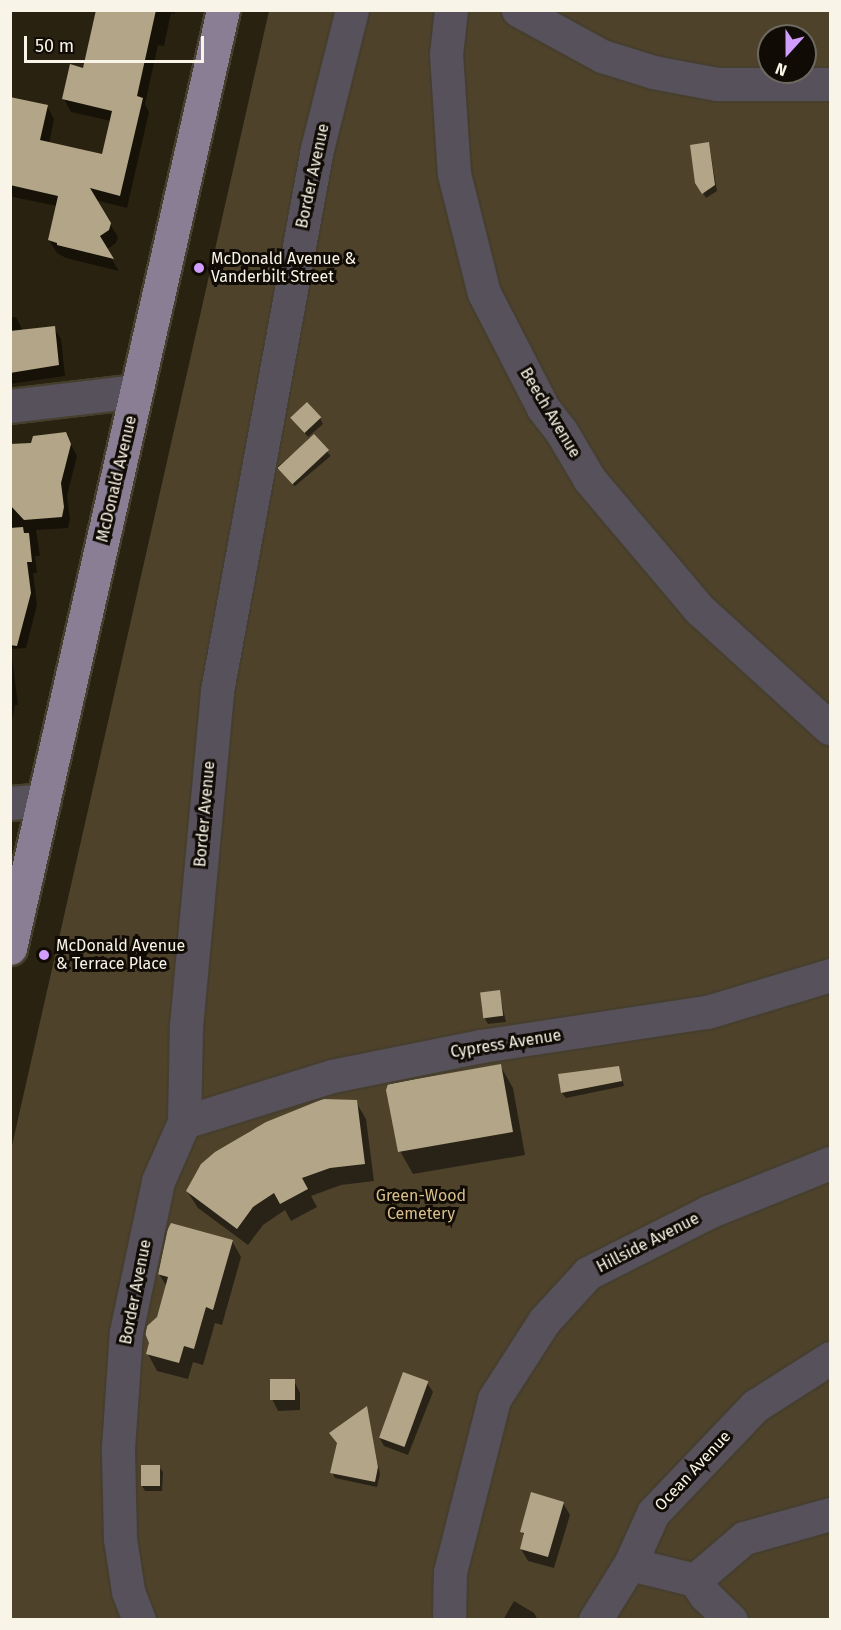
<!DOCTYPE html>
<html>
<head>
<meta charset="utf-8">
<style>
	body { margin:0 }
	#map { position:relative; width:841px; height:1630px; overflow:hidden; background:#2a2210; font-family:"Fira Sans",sans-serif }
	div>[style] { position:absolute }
	.green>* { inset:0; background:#4e422b }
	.shadow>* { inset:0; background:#0007; transform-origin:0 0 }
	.building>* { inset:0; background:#b3a588; transform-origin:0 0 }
	.roads { filter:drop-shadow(2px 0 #473f2e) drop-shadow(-2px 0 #473f2e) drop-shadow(0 2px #473f2e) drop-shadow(0 -2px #473f2e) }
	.minor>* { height:33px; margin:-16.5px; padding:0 16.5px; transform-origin:16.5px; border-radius:16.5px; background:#57515c }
	.major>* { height:33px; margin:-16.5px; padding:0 16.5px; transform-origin:16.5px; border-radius:16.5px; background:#8a7e95 }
	.dots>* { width:16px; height:16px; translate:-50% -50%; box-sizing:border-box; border:3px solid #100c05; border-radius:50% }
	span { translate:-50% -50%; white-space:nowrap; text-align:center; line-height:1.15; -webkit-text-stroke:6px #100c05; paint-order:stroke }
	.street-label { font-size:16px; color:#f9f4e8 }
	.poi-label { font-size:16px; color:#f9f4e8 }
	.left { translate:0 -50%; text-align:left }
	.park-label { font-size:16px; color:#d8bf8b }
	.frame { position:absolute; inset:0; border:12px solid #f9f4e8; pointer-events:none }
	.north { position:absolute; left:757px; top:24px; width:60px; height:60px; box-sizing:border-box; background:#100c05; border:2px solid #6d6960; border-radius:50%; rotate:201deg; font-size:16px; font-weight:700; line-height:24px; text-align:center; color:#f9f4e8 }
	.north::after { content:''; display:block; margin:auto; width:21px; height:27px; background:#d19dfe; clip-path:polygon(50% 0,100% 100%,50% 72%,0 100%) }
	.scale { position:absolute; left:24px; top:36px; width:180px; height:27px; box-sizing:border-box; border:3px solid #f9f4e8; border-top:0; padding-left:8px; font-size:18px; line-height:21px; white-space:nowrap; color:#f9f4e8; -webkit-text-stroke:4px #100c05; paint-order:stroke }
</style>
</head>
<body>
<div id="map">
	<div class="green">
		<div style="clip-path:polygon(evenodd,269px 11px,830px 11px,830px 1619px,11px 1620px,11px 1150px,269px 11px,769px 36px,805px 36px,805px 72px,769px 72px,769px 36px)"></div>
	</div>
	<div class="shadow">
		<div style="clip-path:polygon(97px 10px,175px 10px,175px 14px,171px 13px,164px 46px,158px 45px,145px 104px,149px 112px,127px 208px,95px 200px,118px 237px,116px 243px,106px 250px,119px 271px,66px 258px,57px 253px,49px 240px,57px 206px,13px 197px,10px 192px,10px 138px,47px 106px,54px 119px,49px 144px,103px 156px,111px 121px,71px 112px,64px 99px,84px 69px)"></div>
		<div style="clip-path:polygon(709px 143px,717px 191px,706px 198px,697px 183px)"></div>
		<div style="clip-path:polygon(16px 317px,23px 331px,54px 328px,61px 339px,65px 376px,10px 384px,10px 318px)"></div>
		<div style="clip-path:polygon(292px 417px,320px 418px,323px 424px,308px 437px)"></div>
		<div style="clip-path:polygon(65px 433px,77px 456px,67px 496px,70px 519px,68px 528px,36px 530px,40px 556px,35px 556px,37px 573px,33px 573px,37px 605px,26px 648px,11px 649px,18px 705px,15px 705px,10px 729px,10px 447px,32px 444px)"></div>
		<div style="left:314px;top:436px;width:26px;height:47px;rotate:50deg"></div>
		<div style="clip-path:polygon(499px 991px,506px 1022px,488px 1024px,485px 1019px)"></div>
		<div style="clip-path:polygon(500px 1065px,513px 1088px,525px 1155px,413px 1174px,400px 1151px)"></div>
		<div style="clip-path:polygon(619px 1068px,624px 1086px,566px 1098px,562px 1093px,560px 1076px)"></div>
		<div style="clip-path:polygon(356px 1102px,366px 1119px,374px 1181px,341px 1185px,311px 1196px,317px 1207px,291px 1221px,285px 1210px,263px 1225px,248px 1245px,198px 1208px,187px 1191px,202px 1165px,250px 1131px,315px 1103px)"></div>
		<div style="clip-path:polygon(232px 1241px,241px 1257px,222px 1325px,215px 1323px,203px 1365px,193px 1362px,188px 1379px,157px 1371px,148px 1354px,167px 1287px,159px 1274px)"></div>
		<div style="clip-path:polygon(294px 1381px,300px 1393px,300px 1410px,278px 1411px,272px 1399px)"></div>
		<div style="clip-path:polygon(427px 1383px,433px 1392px,408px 1455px,384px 1446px,379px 1437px)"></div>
		<div style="clip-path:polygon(366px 1408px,380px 1474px,377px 1487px,335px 1478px,332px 1472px)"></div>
		<div style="clip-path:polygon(159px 1467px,163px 1472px,162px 1491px,145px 1491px,142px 1486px)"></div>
		<div style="clip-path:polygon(563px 1503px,570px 1515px,554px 1568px,528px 1561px,521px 1549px,525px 1537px,522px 1532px)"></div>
		<div style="clip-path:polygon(514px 1601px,534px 1613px,538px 1620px,503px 1620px)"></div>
		<div style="clip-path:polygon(421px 1618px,422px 1620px,397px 1620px)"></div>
	</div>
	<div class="building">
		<div style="clip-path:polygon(96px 10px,156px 10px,137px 96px,143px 98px,120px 196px,90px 188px,111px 223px,109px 230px,100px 236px,114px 259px,57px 245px,57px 243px,48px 240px,58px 196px,10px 185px,10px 97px,48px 105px,40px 140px,102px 154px,112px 111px,62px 99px,70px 64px,83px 68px)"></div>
		<div style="clip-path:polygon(709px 142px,715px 185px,702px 194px,695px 183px,690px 145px)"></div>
		<div style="clip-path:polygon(55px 326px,59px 365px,10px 373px,10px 331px)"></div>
		<div style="left:307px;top:402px;width:21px;height:23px;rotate:47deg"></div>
		<div style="clip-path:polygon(66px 432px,71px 444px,61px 483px,64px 507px,62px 517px,24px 520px,10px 505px,10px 444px,31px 443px,33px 436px)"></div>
		<div style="left:314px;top:434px;width:22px;height:50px;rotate:47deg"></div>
		<div style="clip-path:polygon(23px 527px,24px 533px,29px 533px,32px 562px,27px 562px,31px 593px,17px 646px,10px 645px,10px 528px)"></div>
		<div style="left:500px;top:990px;width:26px;height:20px;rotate:83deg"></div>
		<div style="clip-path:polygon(501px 1064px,513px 1132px,398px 1152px,386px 1090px,388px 1084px)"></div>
		<div style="clip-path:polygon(619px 1066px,622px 1081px,561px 1093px,558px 1074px)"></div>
		<div style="clip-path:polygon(323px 1099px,357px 1100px,365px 1164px,330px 1168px,302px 1178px,308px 1189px,280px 1204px,274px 1193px,253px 1207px,237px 1229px,186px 1191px,201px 1164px,215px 1152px,266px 1122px)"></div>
		<div style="clip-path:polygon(171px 1223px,233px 1240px,213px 1310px,206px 1307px,194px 1349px,184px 1346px,179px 1363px,146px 1354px,149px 1343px,145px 1333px,146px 1327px,157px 1317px,168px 1277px,157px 1274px,166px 1233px)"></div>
		<div style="left:403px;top:1372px;width:27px;height:70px;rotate:20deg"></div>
		<div style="left:270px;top:1379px;width:25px;height:21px"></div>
		<div style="clip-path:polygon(367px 1406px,378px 1467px,375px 1482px,330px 1473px,337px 1443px,329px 1433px)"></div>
		<div style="left:141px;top:1465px;width:19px;height:21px"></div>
		<div style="clip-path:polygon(531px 1492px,564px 1502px,548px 1557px,520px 1549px,524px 1533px,520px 1532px)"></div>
	</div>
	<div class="roads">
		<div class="minor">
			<div style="left:451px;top:10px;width:44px;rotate:96.5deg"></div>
			<div style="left:446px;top:54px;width:120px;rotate:86.2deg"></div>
			<div style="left:454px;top:174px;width:123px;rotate:75.9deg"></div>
			<div style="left:484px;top:293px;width:129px;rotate:62.8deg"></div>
			<div style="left:543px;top:408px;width:29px;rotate:52deg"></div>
			<div style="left:561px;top:431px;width:57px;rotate:59.4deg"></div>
			<div style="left:590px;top:480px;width:169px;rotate:49.8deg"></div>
			<div style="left:699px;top:609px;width:177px;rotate:42.3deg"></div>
			<div style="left:518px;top:10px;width:96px;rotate:28.7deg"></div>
			<div style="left:602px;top:56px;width:53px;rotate:17.4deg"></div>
			<div style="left:653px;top:72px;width:65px;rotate:10.6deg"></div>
			<div style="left:717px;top:84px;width:113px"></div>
			<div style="left:10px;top:406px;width:127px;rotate:-6.8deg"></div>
			<div style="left:10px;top:803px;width:34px;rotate:-5deg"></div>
			<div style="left:184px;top:1122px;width:155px;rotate:-17.3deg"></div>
			<div style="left:332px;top:1076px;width:152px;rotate:-11.4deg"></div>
			<div style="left:481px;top:1046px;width:229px;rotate:-8.6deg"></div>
			<div style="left:707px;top:1012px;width:128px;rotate:-16.7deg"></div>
			<div style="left:630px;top:1564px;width:67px;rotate:13.8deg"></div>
			<div style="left:695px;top:1580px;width:18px;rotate:56deg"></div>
			<div style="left:705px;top:1595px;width:36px;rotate:44deg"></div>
			<div style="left:695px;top:1580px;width:65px;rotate:-40.6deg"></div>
			<div style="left:744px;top:1538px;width:89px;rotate:-15.6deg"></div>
			<div style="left:139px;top:1620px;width:31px;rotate:-111deg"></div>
			<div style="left:128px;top:1591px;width:53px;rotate:-98.7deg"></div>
			<div style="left:120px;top:1539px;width:91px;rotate:-91.3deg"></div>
			<div style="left:118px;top:1448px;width:116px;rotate:-86.1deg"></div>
			<div style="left:126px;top:1332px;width:154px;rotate:-78deg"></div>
			<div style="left:158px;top:1181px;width:64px;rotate:-66.2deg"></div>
			<div style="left:184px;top:1122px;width:96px;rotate:-88.8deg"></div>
			<div style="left:186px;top:1026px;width:336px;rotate:-84.7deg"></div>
			<div style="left:217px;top:691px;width:551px;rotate:-79.55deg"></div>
			<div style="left:317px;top:149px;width:143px;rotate:-75.9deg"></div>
			<div style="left:449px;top:1620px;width:48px;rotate:-88.8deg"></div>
			<div style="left:450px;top:1572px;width:179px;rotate:-75.7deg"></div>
			<div style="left:494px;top:1399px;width:93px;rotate:-57.3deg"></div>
			<div style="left:544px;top:1321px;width:65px;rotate:-47.5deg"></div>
			<div style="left:588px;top:1273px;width:135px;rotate:-26.9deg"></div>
			<div style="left:708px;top:1212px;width:131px;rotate:-21.9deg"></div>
			<div style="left:595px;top:1620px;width:66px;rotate:-58deg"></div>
			<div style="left:630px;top:1564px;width:56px;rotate:-65.7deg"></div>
			<div style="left:653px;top:1513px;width:148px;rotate:-46.4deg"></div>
			<div style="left:755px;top:1406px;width:89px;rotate:-32.6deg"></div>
		</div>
		<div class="major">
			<div style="left:10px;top:948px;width:962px;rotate:-77.21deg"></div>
		</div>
	</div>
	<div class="dots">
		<div style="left:199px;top:268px;background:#d19dfe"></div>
		<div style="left:44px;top:955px;background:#d19dfe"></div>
	</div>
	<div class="street-label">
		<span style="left:313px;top:176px;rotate:-78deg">Border Avenue</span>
		<span style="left:550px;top:413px;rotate:59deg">Beech Avenue</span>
		<span style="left:117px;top:479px;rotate:-77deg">McDonald Avenue</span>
		<span style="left:205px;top:814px;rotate:-85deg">Border Avenue</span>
		<span style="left:506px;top:1044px;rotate:-9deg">Cypress Avenue</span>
		<span style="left:648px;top:1243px;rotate:-27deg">Hillside Avenue</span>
		<span style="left:136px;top:1292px;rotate:-79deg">Border Avenue</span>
		<span style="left:693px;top:1471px;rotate:-47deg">Ocean Avenue</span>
	</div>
	<div class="poi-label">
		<span class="left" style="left:211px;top:268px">McDonald Avenue &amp;<br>Vanderbilt Street</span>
		<span class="left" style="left:56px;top:955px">McDonald Avenue<br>&amp; Terrace Place</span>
	</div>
	<div class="park-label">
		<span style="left:421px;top:1205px">Green-Wood<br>Cemetery</span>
	</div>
	<div class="frame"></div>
	<div class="north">N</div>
	<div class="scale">50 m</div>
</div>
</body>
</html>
